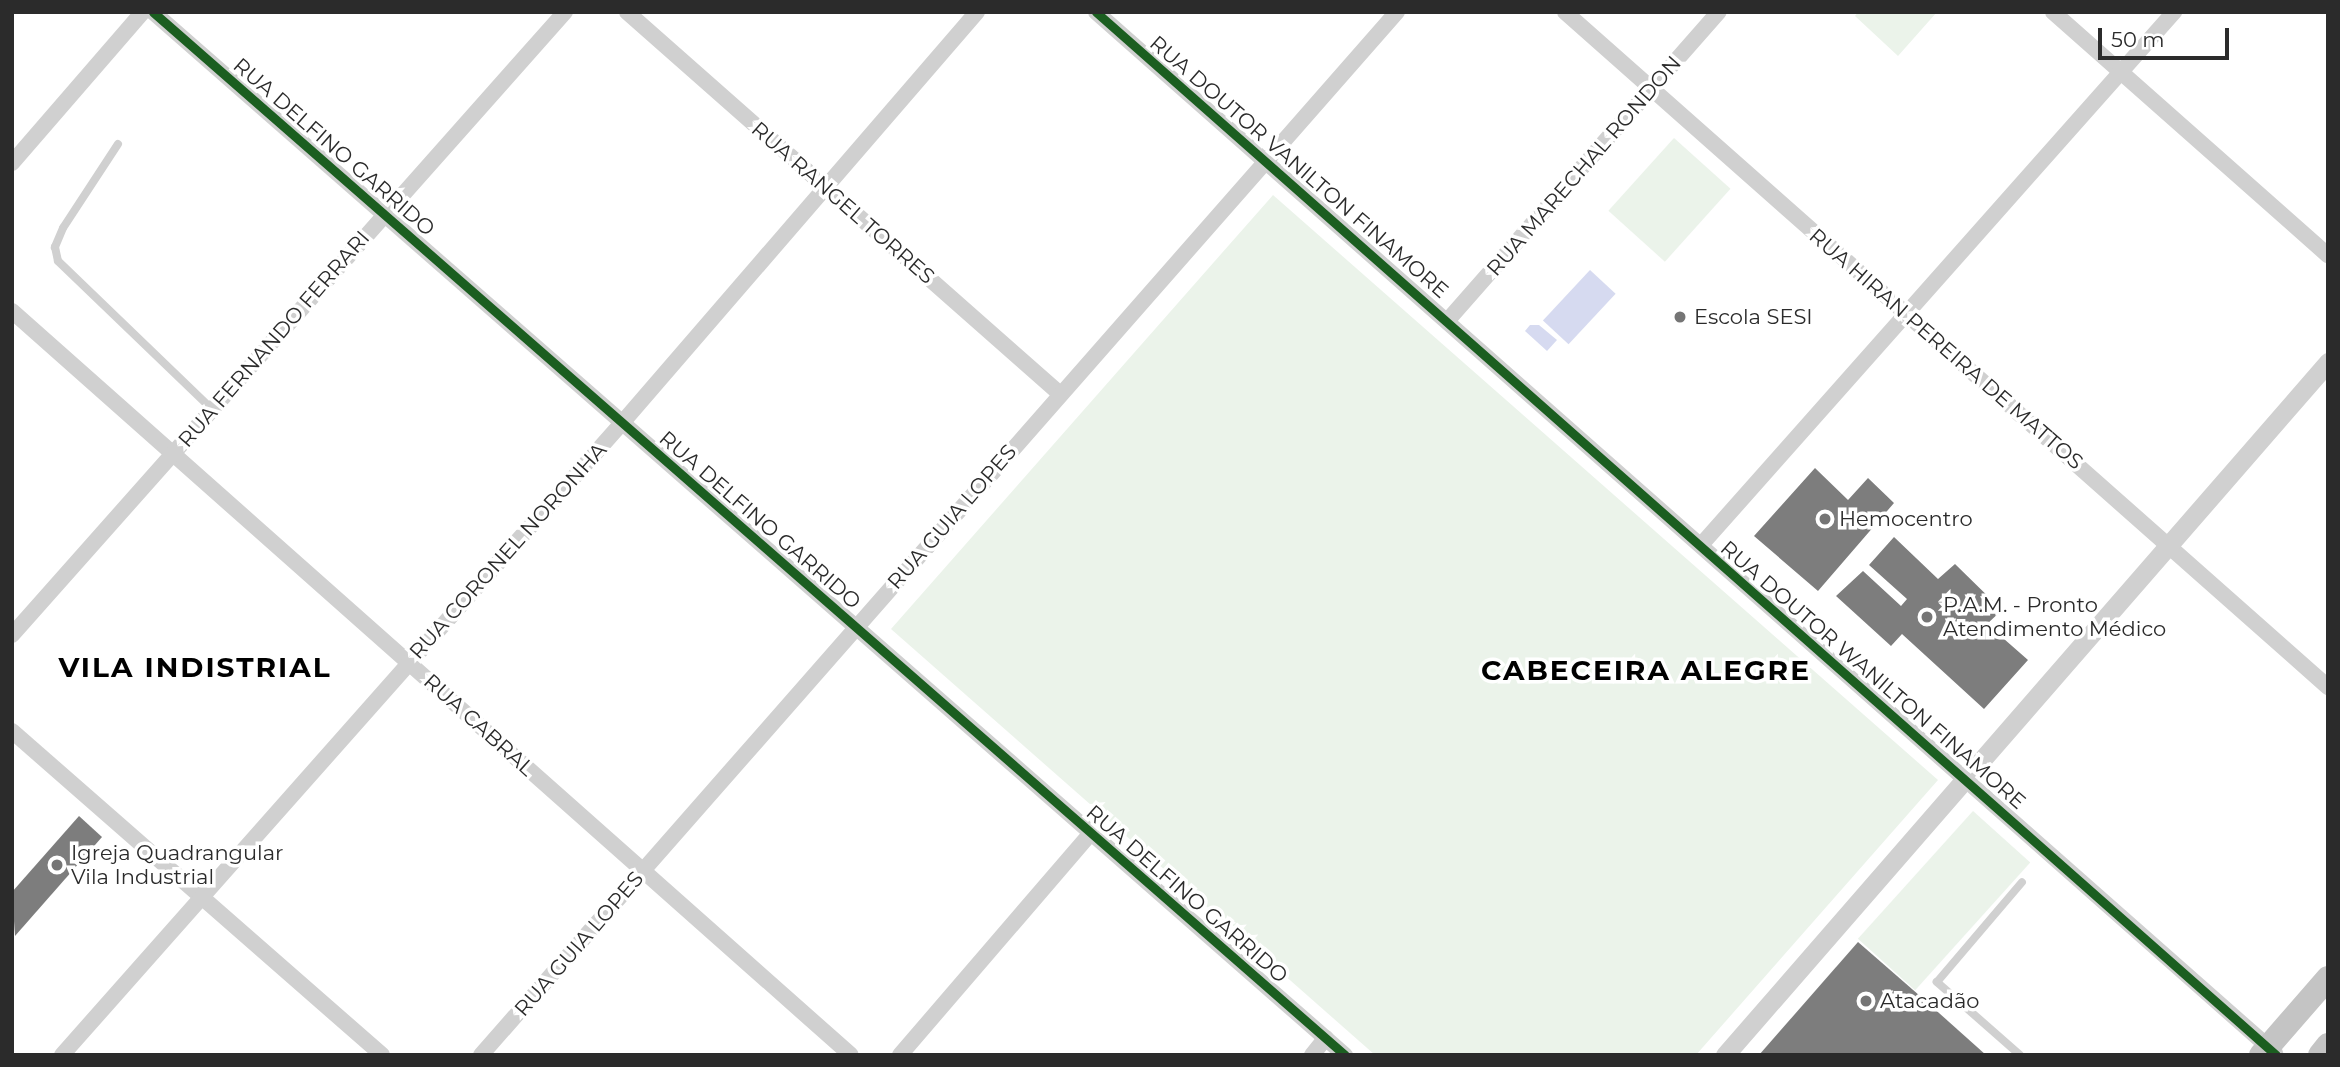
<!DOCTYPE html>
<html>
<head>
<meta charset="utf-8">
<style>
	body { margin:0 }
	#map { position:relative; width:2340px; height:1067px; overflow:hidden; background:#fff; font-family:Montserrat,sans-serif }
	div>[style] { position:absolute }
	.green>* { inset:0; background:#ebf3ea; transform-origin:0 0 }
	.water>* { inset:0; background:#d6daf0; transform-origin:0 0 }
	.building>* { inset:0; background:#7d7d7d }
	.service>* { height:8px; margin:-4px; padding:0 4px; transform-origin:4px; border-radius:4px; background:#d0d0d0 }
	.minor>* { height:16px; margin:-8px; padding:0 8px; transform-origin:8px; border-radius:8px; background:#d0d0d0 }
	.tertiary>* { height:19px; margin:-9.5px; padding:0 9.5px; transform-origin:9.5px; border-radius:9.5px; background:#d0d0d0 }
	.primary>* { height:24px; margin:-12px; padding:0 12px; transform-origin:12px; border-radius:12px; background:#c4c4c4 }
	.cycleway>* { height:9px; margin:-4.5px; padding:0 4.5px; transform-origin:4.5px; border-radius:4.5px; background:#1b5e20 }
	.dots>* { width:19px; height:19px; translate:-50% -50%; box-sizing:border-box; border:4px solid #fff; border-radius:50% }
	span { translate:-50% -50%; white-space:nowrap; text-align:center; line-height:1.15; -webkit-text-stroke:7px #fff; paint-order:stroke }
	.street-label { font-size:21px; color:#2b2b2b }
	.poi-label { font-size:21px; color:#2b2b2b }
	.left { translate:0 -50%; text-align:left }
	.district-label { font-size:28px; color:#000; font-weight:700; letter-spacing:2px }
	.frame { position:absolute; inset:0; border:14px solid #2b2b2b; pointer-events:none }
	.scale { position:absolute; left:2098px; top:28px; width:131px; height:32px; box-sizing:border-box; border:4px solid #2b2b2b; border-top:0; padding-left:9px; font-size:21px; line-height:24px; white-space:nowrap; color:#2b2b2b; -webkit-text-stroke:5px #fff; paint-order:stroke }
</style>
</head>
<body>
<div id="map">
	<div class="green">
		<div style="clip-path:polygon(1858px 12px,1937px 12px,1898px 56px,1855px 16px)"></div>
		<div style="left:1674px;top:138px;width:76px;height:98px;rotate:42deg"></div>
		<div style="clip-path:polygon(1273px 195px,1938px 780px,1696px 1055px,1375px 1055px,891px 629px)"></div>
		<div style="left:1973px;top:811px;width:77px;height:172px;rotate:42deg"></div>
	</div>
	<div class="water">
		<div style="left:1590px;top:270px;width:35px;height:69px;rotate:43deg"></div>
		<div style="clip-path:polygon(1530px 325px,1539px 325px,1557px 340px,1547px 351px,1525px 331px)"></div>
	</div>
	<div class="building">
		<div style="clip-path:polygon(1815px 468px,1848px 500px,1868px 478px,1894px 503px,1818px 591px,1754px 536px)"></div>
		<div style="clip-path:polygon(1894px 537px,1938px 579px,1955px 564px,2002px 610px,1987px 624px,2028px 660px,1984px 709px,1902px 634px,1891px 646px,1836px 596px,1863px 571px,1901px 606px,1907px 599px,1869px 565px)"></div>
		<div style="clip-path:polygon(79px 816px,102px 837px,15px 936px,12px 892px)"></div>
		<div style="clip-path:polygon(1858px 942px,1920px 996px,1986px 1055px,1759px 1055px)"></div>
	</div>
	<div class="service">
		<div style="left:118px;top:144px;width:100px;rotate:123.2deg"></div>
		<div style="left:63px;top:228px;width:21px;rotate:113deg"></div>
		<div style="left:55px;top:247px;width:14px;rotate:78deg"></div>
		<div style="left:58px;top:261px;width:214px;rotate:43.9deg"></div>
		<div style="left:2020px;top:1055px;width:111px;rotate:-138.7deg"></div>
		<div style="left:1937px;top:982px;width:131px;rotate:-49.6deg"></div>
	</div>
	<div class="minor">
		<div style="left:153px;top:12px;width:1584px;rotate:41.19deg"></div>
		<div style="left:627px;top:12px;width:576px;rotate:41.41deg"></div>
		<div style="left:1096px;top:12px;width:1573px;rotate:41.44deg"></div>
		<div style="left:1565px;top:12px;width:1019px;rotate:41.5deg"></div>
		<div style="left:2053px;top:12px;width:367px;rotate:41.5deg"></div>
		<div style="left:12px;top:163px;width:200px;rotate:-49.1deg"></div>
		<div style="left:12px;top:311px;width:1121px;rotate:41.57deg"></div>
		<div style="left:1448px;top:320px;width:410px;rotate:-48.7deg"></div>
		<div style="left:1701px;top:545px;width:713px;rotate:-48.41deg"></div>
		<div style="left:12px;top:635px;width:833px;rotate:-48.41deg"></div>
		<div style="left:12px;top:731px;width:492px;rotate:41.2deg"></div>
		<div style="left:62px;top:1055px;width:844px;rotate:-48.46deg"></div>
		<div style="left:622px;top:423px;width:543px;rotate:-49.18deg"></div>
		<div style="left:481px;top:1055px;width:1388px;rotate:-48.71deg"></div>
		<div style="left:900px;top:1055px;width:293px;rotate:-49.3deg"></div>
		<div style="left:1312px;top:1055px;width:22px;rotate:-51deg"></div>
	</div>
	<div class="tertiary">
		<div style="left:1725px;top:1055px;width:919px;rotate:-48.97deg"></div>
	</div>
	<div class="primary">
		<div style="left:2261px;top:1055px;width:102px;rotate:-49deg"></div>
		<div style="left:2320px;top:1055px;width:13px;rotate:-51deg"></div>
	</div>
	<div class="cycleway">
		<div style="left:153px;top:12px;width:1584px;rotate:41.19deg"></div>
		<div style="left:1096px;top:12px;width:1575px;rotate:41.47deg"></div>
	</div>
	<div class="dots">
		<div style="left:1680px;top:317px;background:#757575"></div>
		<div style="left:1825px;top:519px;background:#757575"></div>
		<div style="left:1927px;top:617px;background:#757575"></div>
		<div style="left:57px;top:865px;background:#757575"></div>
		<div style="left:1866px;top:1001px;background:#757575"></div>
	</div>
	<div class="street-label">
		<span style="left:334px;top:147px;rotate:41deg">RUA DELFINO GARRIDO</span>
		<span style="left:1584px;top:166px;rotate:-49deg">RUA MARECHAL RONDON</span>
		<span style="left:1299px;top:167px;rotate:41deg">RUA DOUTOR VANILTON FINAMORE</span>
		<span style="left:843px;top:203px;rotate:41deg">RUA RANGEL TORRES</span>
		<span style="left:274px;top:339px;rotate:-49deg">RUA FERNANDO FERRARI</span>
		<span style="left:1946px;top:349px;rotate:41deg">RUA HIRAN PEREIRA DE MATTOS</span>
		<span style="left:952px;top:517px;rotate:-49deg">RUA GUIA LOPES</span>
		<span style="left:760px;top:520px;rotate:41deg">RUA DELFINO GARRIDO</span>
		<span style="left:508px;top:551px;rotate:-48deg">RUA CORONEL NORONHA</span>
		<span style="left:1873px;top:675px;rotate:41deg">RUA DOUTOR WANILTON FINAMORE</span>
		<span style="left:479px;top:725px;rotate:42deg">RUA CABRAL</span>
		<span style="left:1187px;top:894px;rotate:41deg">RUA DELFINO GARRIDO</span>
		<span style="left:579px;top:944px;rotate:-49deg">RUA GUIA LOPES</span>
	</div>
	<div class="poi-label">
		<span class="left" style="left:1694px;top:317px">Escola SESI</span>
		<span class="left" style="left:1839px;top:519px">Hemocentro</span>
		<span class="left" style="left:1943px;top:617px">P.A.M. - Pronto<br>Atendimento Médico</span>
		<span class="left" style="left:71px;top:865px">Igreja Quadrangular<br>Vila Industrial</span>
		<span class="left" style="left:1880px;top:1001px">Atacadão</span>
	</div>
	<div class="district-label">
		<span style="left:195px;top:667px">VILA INDISTRIAL</span>
		<span style="left:1646px;top:670px">CABECEIRA ALEGRE</span>
	</div>
	<div class="frame"></div>
	<div class="scale">50 m</div>
</div>
</body>
</html>
